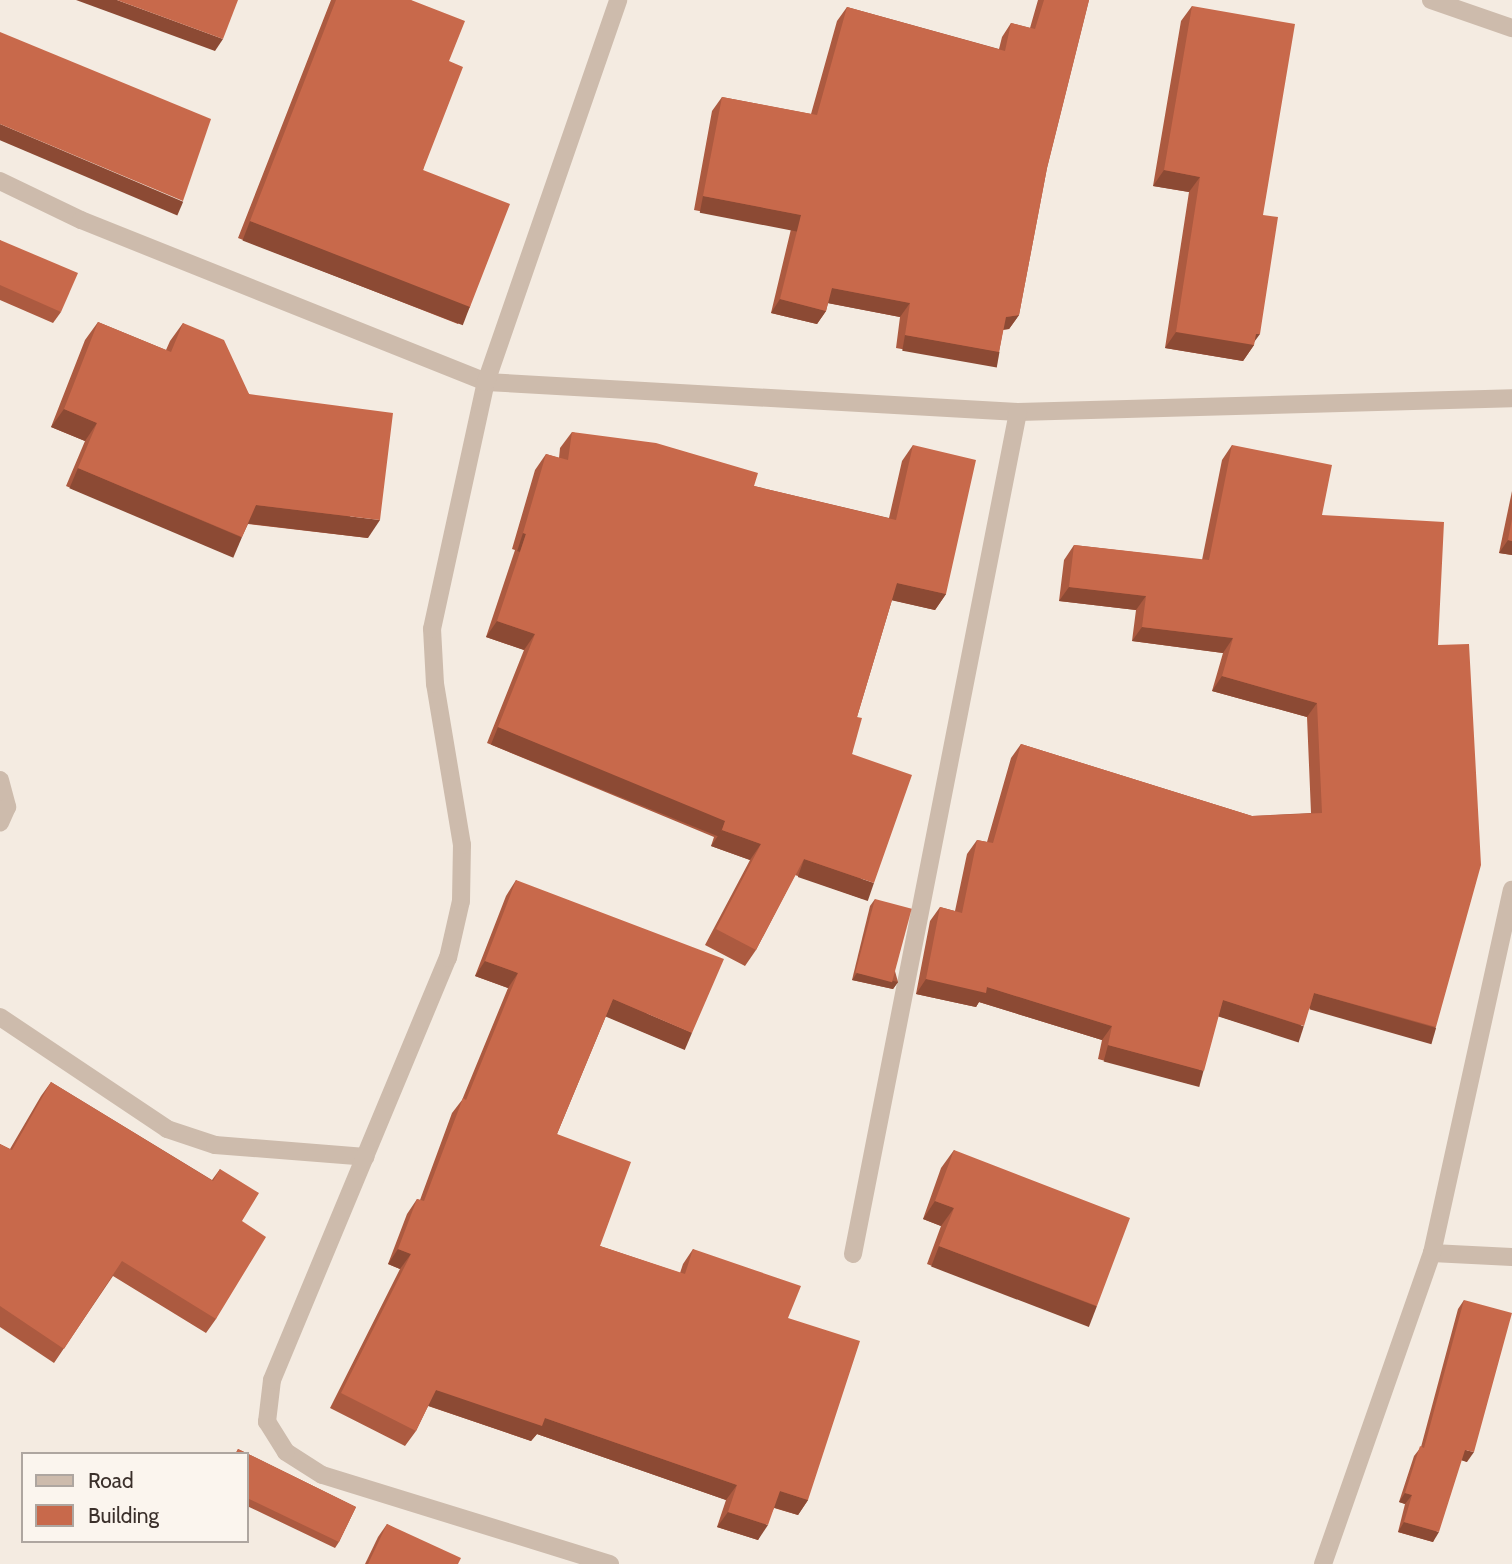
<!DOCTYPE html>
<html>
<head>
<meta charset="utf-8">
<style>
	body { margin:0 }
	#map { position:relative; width:1512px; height:1564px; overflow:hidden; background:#f4ebe1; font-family:Cabin,sans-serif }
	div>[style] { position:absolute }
	.minor>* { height:18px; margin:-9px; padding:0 9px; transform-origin:9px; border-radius:9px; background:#cdbbac }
	.wall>* { inset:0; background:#ac5a40 }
	.shaded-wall>* { inset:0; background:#8c4a34; transform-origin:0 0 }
	.building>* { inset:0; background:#c8694b; transform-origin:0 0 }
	span { translate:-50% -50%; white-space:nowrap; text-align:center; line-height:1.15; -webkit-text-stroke:5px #fbf5ee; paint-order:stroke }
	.legend { position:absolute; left:21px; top:1452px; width:228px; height:91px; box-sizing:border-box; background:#fbf5ee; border:2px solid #aea6a0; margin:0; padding:9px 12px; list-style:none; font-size:21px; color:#3b302b }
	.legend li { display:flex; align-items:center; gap:14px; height:35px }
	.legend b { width:35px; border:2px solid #aea6a0 }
</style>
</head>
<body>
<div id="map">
	<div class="minor">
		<div style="left:1431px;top:0;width:86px;rotate:19.1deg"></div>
		<div style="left:0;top:181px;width:90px;rotate:25.7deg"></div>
		<div style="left:81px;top:220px;width:436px;rotate:21.8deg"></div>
		<div style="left:486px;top:382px;width:533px;rotate:3.23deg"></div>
		<div style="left:1018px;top:412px;width:494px;rotate:-1.6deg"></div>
		<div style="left:0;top:780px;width:28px;rotate:75deg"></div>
		<div style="left:7px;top:807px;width:17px;rotate:114deg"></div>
		<div style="left:0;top:1017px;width:201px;rotate:33.8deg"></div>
		<div style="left:167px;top:1129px;width:51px;rotate:18.4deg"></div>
		<div style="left:215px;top:1145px;width:151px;rotate:4.5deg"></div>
		<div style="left:1432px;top:1253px;width:80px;rotate:2.9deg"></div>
		<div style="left:853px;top:1254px;width:858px;rotate:-78.91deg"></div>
		<div style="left:610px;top:1564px;width:301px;rotate:-162.8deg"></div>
		<div style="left:322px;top:1475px;width:43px;rotate:-147.4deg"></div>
		<div style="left:286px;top:1452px;width:36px;rotate:-122deg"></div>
		<div style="left:267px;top:1422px;width:42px;rotate:-83.2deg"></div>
		<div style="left:272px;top:1380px;width:457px;rotate:-67.4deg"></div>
		<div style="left:448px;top:958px;width:58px;rotate:-77.2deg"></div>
		<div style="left:461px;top:901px;width:56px;rotate:-89deg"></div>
		<div style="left:462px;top:845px;width:163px;rotate:-99.5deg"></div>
		<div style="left:435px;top:684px;width:55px;rotate:-93.1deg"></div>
		<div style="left:432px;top:629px;width:253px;rotate:-77.7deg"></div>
		<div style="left:486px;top:382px;width:404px;rotate:-70.9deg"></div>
		<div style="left:1323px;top:1564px;width:330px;rotate:-70.7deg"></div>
		<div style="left:1432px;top:1253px;width:372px;rotate:-77.6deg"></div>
	</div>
	<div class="wall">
		<div style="clip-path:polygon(331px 0,411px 0,449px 61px,423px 170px,470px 307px,458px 324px,238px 238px)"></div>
		<div style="clip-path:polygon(1038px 0,1089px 0,1047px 168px,1019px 315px,1009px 329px,1003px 330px,999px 352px,990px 365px,896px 348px,900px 317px,828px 303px,826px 311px,817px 324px,771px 313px,791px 229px,694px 210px,712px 111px,722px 97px,811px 114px,837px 21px,847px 7px,999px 49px,1002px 37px,1011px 23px,1030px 28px)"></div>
		<div style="clip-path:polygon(1192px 6px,1263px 215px,1254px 345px,1243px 361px,1165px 348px,1189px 192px,1153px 186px,1181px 21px)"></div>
		<div style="clip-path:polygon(0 240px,61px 312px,53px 323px,0 300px)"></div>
		<div style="clip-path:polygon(98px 322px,166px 350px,170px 341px,183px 323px,249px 394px,368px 538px,248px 524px,242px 537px,230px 555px,66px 486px,85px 441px,51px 427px,85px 340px)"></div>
		<div style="clip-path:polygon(572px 432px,754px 486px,889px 518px,902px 461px,913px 445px,946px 594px,935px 610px,892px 600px,857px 717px,852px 754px,863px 899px,795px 875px,756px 950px,745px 966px,705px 945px,750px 860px,711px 846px,714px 837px,487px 743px,524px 650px,486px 637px,515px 550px,512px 549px,535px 470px,546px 454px,559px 458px,560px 448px)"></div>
		<div style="clip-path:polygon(1232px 445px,1322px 515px,1438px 645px,1436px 1027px,1426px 1042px,1309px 1008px,1294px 1040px,1218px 1016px,1194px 1085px,1098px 1059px,1102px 1040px,979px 1002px,976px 1007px,916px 994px,930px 921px,940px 907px,955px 911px,967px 854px,977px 840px,987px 842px,1011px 758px,1021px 744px,1252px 816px,1311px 813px,1307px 717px,1212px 691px,1223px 653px,1132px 641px,1136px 610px,1059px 601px,1064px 560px,1074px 545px,1202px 560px,1222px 460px)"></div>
		<div style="clip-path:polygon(1512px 491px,1512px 555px,1499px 553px)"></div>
		<div style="clip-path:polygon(516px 880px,681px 1048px,606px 1016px,557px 1134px,600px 1246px,680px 1273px,683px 1264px,693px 1249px,788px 1318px,808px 1500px,798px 1515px,774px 1508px,758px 1540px,717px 1527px,726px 1500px,537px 1434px,531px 1441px,428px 1406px,416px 1431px,405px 1446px,330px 1408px,400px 1269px,388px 1264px,407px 1214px,417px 1199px,420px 1200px,452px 1113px,462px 1100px,508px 988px,475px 976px,506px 896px)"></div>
		<div style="clip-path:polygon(875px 899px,898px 982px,893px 989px,852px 980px,870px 906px)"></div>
		<div style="clip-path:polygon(51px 1082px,212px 1180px,220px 1169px,242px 1221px,216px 1319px,206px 1333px,113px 1276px,54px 1363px,0 1327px,0 1144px,10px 1149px,41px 1096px)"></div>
		<div style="clip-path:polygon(954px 1150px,1097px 1306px,1084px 1324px,927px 1264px,941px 1226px,923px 1219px,941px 1168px)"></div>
		<div style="clip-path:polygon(1464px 1300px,1467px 1462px,1461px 1460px,1433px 1542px,1398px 1532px,1405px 1504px,1399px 1502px,1414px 1456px,1421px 1447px,1458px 1309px)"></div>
		<div style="clip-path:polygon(238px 1449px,356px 1507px,339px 1542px,335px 1548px,247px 1506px,247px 1454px,235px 1454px)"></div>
		<div style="clip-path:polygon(387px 1524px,458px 1564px,365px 1564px,378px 1537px)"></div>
	</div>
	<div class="shaded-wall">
		<div style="clip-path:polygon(76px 0,117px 0,223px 39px,215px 51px)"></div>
		<div style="left:0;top:124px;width:199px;height:15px;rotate:23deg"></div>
		<div style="clip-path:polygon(1164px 170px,1200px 177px,1189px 192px,1153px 186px)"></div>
		<div style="left:703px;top:196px;width:100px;height:17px;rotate:11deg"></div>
		<div style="left:250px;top:221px;width:236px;height:21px;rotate:21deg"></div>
		<div style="clip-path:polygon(832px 288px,910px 303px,900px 317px,822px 302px)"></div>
		<div style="clip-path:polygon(780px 299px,826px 311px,817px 324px,771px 313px)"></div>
		<div style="clip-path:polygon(1019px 315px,1009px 329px,996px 330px,1006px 317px)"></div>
		<div style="clip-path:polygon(1176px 332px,1256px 334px,1260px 334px,1252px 345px,1254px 345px,1243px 361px,1165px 348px)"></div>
		<div style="left:905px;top:335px;width:96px;height:16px;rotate:10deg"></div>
		<div style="clip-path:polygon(64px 409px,97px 423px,85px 441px,51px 427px)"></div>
		<div style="left:78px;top:468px;width:178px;height:22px;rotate:23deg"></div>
		<div style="clip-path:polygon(256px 505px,380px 520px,368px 538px,243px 523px)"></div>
		<div style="left:523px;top:533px;width:3px;height:19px;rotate:18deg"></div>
		<div style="clip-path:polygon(1508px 540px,1512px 541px,1512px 555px,1499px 553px)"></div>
		<div style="clip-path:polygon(897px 583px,946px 594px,935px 610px,886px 599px)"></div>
		<div style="clip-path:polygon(1069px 587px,1146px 596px,1136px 610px,1059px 601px)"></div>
		<div style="clip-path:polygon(497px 621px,535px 634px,524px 650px,486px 637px)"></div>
		<div style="clip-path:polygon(1142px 627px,1233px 638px,1223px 653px,1132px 641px)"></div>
		<div style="clip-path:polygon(1222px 676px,1317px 703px,1307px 717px,1212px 691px)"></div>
		<div style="left:498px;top:727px;width:246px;height:19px;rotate:22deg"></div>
		<div style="clip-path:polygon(722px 830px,761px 844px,750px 860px,711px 846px)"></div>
		<div style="left:804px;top:859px;width:74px;height:19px;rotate:19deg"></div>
		<div style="clip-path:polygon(485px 961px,518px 973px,508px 988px,475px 976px)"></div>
		<div style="clip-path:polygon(857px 973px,898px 982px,893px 989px,852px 980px)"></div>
		<div style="clip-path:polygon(926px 979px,987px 987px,1112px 1026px,1102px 1040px,979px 1002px,976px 1007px,916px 994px)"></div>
		<div style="left:1314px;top:993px;width:127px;height:17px;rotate:16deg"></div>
		<div style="left:613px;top:999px;width:86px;height:19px;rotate:23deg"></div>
		<div style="left:1223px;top:1000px;width:85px;height:17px;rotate:18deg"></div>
		<div style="left:1108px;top:1045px;width:99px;height:17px;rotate:15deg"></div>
		<div style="clip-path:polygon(935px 1201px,954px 1208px,941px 1226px,923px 1219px)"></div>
		<div style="left:939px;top:1246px;width:169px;height:22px;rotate:21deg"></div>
		<div style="clip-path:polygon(398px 1249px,411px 1254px,400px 1269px,388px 1264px)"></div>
		<div style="clip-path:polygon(436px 1390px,545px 1418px,737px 1485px,726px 1500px,537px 1434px,531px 1441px,426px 1405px)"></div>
		<div style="clip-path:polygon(1465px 1450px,1474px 1452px,1467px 1462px,1458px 1459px)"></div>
		<div style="clip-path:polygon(780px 1491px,808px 1500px,798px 1515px,769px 1506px)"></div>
		<div style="clip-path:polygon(1405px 1493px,1412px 1495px,1405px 1504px,1399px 1502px)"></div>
		<div style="clip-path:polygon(728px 1512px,768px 1525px,758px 1540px,717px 1527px)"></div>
		<div style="clip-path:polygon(1404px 1522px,1439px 1532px,1433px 1542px,1398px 1532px)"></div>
	</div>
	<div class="building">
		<div style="clip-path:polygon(117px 0,238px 0,223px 39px)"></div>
		<div style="clip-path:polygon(336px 0,411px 0,465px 21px,449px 61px,463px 67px,423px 170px,510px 204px,470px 307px,250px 221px)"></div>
		<div style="clip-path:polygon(1044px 0,1089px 0,1047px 168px,1019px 315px,1006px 317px,999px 352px,905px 335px,910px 303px,832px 288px,826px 311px,780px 299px,801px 215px,703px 196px,722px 97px,817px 115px,847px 7px,1005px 51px,1011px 23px,1035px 29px)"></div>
		<div style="clip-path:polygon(1192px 6px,1295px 24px,1263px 215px,1278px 217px,1260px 334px,1256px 334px,1254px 345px,1176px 332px,1200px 177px,1164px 170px)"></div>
		<div style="clip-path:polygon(0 32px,211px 119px,183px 201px,0 124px)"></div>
		<div style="clip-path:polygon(0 240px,78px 273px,61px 312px,0 285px)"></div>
		<div style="clip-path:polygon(98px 322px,171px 352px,183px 323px,224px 340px,249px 394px,393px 413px,380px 520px,256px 505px,242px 537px,78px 468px,97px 423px,64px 409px)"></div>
		<div style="clip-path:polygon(572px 432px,656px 443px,758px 473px,754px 486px,896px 520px,913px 445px,976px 460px,946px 594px,897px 583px,857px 717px,862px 718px,852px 754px,912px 775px,874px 883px,804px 859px,756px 950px,716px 929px,761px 844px,722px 830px,725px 821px,498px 727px,535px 634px,497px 621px,526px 534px,523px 533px,546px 454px,568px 460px)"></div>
		<div style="clip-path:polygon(1232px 445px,1332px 465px,1322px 515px,1444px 522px,1438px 645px,1469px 644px,1481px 865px,1436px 1027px,1314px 993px,1304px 1026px,1223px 1000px,1204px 1071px,1108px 1045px,1112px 1026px,987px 987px,986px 993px,926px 979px,940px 907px,962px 913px,977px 840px,993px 843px,1021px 744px,1252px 816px,1322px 813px,1317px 703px,1222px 676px,1233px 638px,1142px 627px,1146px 596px,1069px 587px,1074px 545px,1209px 560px)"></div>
		<div style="clip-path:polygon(1512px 519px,1512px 541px,1508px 540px)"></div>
		<div style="clip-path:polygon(516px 880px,724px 959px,692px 1033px,613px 999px,557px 1134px,631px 1162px,600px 1246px,685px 1274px,693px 1249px,801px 1286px,788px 1318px,860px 1341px,808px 1500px,780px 1491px,768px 1525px,728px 1512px,737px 1485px,545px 1418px,542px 1426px,436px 1390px,416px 1431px,341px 1393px,411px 1254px,398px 1249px,417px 1199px,424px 1201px,463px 1098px,466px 1100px,518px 973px,485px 961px)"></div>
		<div style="left:875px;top:899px;width:38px;height:76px;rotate:15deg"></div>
		<div style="clip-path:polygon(51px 1082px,213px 1181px,220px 1169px,259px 1193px,242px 1221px,266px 1237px,216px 1319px,122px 1261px,64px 1349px,0 1306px,0 1144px,12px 1150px)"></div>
		<div style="clip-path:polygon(954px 1150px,1130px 1218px,1097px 1306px,939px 1246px,954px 1208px,935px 1201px)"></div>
		<div style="clip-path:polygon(1464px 1300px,1512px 1313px,1474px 1452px,1465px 1450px,1439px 1532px,1404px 1522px,1412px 1495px,1405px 1493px,1420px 1446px,1424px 1448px)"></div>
		<div style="clip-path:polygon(238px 1449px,356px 1507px,339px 1542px,247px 1498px,247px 1454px,236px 1454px)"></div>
		<div style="clip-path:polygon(387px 1524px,461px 1558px,458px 1564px,368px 1564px)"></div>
	</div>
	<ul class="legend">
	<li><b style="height:9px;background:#cdbbac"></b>Road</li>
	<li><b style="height:19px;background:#c8694b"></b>Building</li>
	</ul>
</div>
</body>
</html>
